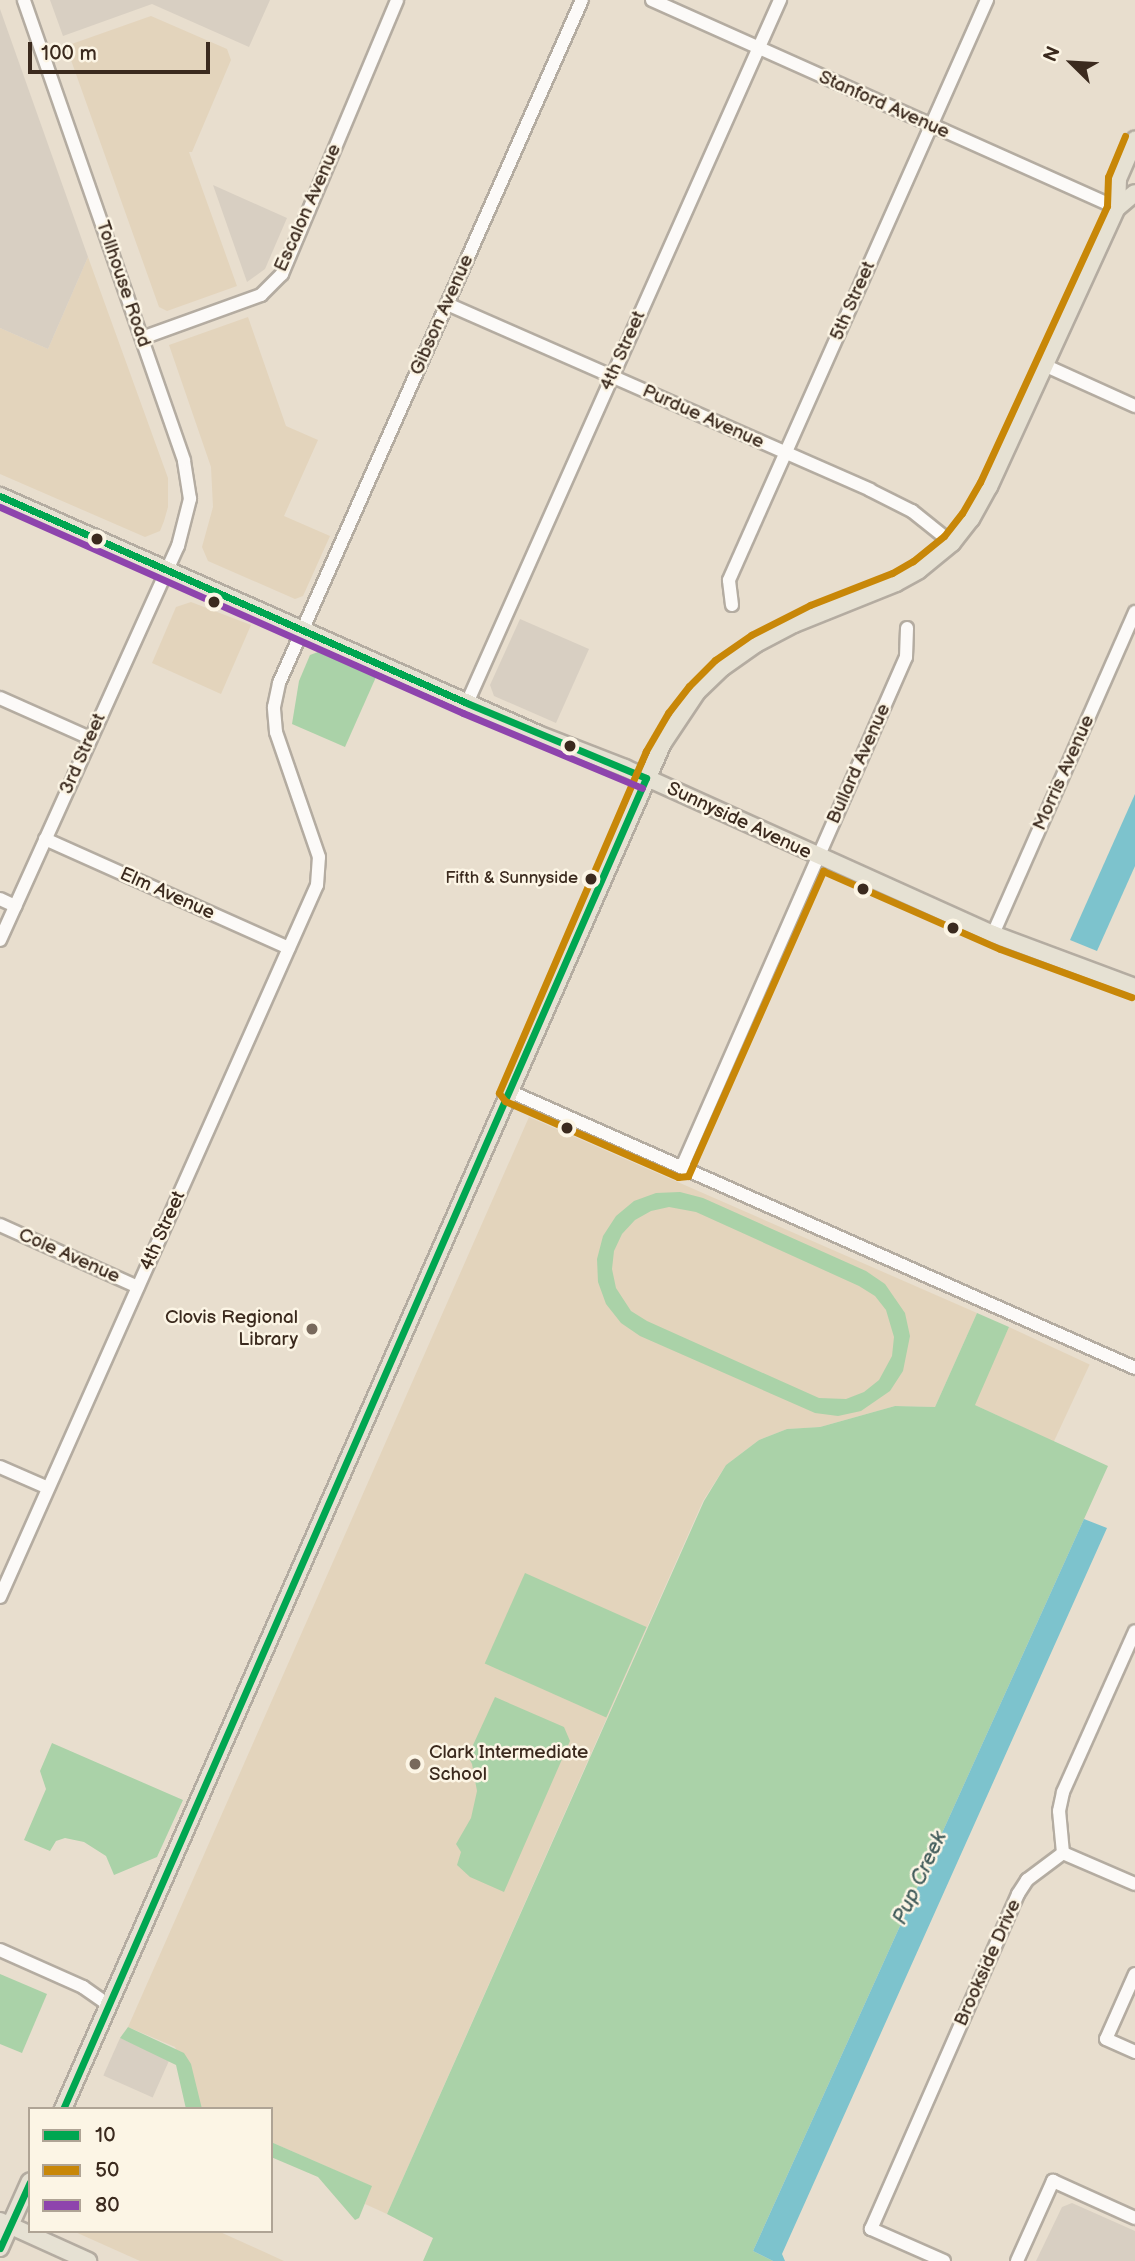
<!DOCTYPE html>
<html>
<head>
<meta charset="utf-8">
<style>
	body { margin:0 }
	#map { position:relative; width:1135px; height:2261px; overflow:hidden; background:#e8dece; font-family:"Balsamiq Sans",sans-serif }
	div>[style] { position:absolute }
	.built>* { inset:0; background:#e3d4bc; transform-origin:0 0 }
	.industrial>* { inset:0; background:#d8cfc2; transform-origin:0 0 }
	.green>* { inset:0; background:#aad2a8; transform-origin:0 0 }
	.water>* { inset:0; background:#7dc3cd }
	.roads { filter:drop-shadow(2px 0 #b4aca1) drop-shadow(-2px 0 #b4aca1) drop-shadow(0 2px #b4aca1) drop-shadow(0 -2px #b4aca1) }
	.minor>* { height:12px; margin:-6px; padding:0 6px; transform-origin:6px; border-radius:6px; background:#fcfaf8 }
	.major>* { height:16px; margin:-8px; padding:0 8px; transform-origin:8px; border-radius:8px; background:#e6e1d3 }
	.bus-1>* { height:7px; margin:-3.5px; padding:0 3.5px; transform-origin:3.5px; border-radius:3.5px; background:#00a651 }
	.bus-2>* { height:7px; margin:-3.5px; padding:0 3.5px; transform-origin:3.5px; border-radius:3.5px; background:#c88708 }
	.bus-3>* { height:7px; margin:-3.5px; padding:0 3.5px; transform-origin:3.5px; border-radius:3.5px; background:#8e44ad }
	.dots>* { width:19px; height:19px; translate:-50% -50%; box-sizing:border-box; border:4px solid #fcf5e5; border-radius:50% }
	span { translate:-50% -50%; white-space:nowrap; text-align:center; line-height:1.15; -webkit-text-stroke:5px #fcf5e5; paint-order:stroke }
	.bus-label { font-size:17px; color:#3b2a1e }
	.right { translate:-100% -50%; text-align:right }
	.street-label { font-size:19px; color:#3b2a1e }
	.poi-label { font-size:19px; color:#3b2a1e }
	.left { translate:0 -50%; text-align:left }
	.water-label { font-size:21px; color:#425c5b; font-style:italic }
	.legend { position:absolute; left:28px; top:2107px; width:245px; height:126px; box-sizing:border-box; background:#fcf5e5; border:2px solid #afa495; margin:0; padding:9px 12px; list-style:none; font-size:21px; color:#3b2a1e }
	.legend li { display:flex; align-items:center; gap:14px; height:35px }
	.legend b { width:35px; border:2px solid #afa495 }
	.north { position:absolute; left:1037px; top:28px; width:70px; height:70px; -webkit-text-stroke:5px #fcf5e5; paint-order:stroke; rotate:294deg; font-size:19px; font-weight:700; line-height:28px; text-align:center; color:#3b2a1e }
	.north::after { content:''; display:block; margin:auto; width:24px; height:32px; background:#3b2a1e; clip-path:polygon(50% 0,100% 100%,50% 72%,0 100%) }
	.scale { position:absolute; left:28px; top:42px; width:182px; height:32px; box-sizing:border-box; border:4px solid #3b2a1e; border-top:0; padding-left:9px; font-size:21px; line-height:24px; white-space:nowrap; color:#3b2a1e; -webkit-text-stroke:5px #fcf5e5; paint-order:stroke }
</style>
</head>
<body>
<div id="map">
	<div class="built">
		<div style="clip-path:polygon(151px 16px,227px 49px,231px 60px,192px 152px,189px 152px,237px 286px,167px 311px,159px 307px,66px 46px)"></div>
		<div style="clip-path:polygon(88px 257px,168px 478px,168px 507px,164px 521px,160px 531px,145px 537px,0 474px,0 328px,48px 349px)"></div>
		<div style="clip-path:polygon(248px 317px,286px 426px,318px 440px,284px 516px,330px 536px,303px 596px,295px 599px,208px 561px,202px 547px,213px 507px,211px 467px,169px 345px)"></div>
		<div style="clip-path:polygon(191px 602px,251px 625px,221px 694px,152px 663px,176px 607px)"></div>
		<div style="clip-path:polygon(529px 1117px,977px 1313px,935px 1407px,895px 1406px,820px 1427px,787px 1429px,759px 1440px,726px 1465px,703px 1501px,387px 2214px,365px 2204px,371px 2186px,271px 2142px,271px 2109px,202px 2109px,175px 2047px,128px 2027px)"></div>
		<div style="left:1009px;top:1327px;width:89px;height:85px;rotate:25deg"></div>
		<div style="clip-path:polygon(73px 2231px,218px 2231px,284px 2261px,140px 2261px)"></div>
	</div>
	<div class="industrial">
		<div style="clip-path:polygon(50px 0,270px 0,249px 47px,152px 4px,63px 36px)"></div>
		<div style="clip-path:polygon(0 9px,88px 257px,48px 349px,0 328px)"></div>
		<div style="clip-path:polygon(213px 185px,287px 218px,265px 269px,247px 282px)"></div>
		<div style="clip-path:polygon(520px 619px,589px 649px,556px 723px,494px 696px,490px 685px)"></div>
		<div style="left:120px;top:2038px;width:54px;height:41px;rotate:24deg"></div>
		<div style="clip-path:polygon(1072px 2203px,1135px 2231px,1135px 2261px,1036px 2261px,1062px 2207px)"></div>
	</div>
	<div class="green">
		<div style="clip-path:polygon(318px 652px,376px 677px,345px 747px,292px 724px,299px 681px,310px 655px)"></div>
		<div style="clip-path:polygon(evenodd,680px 1192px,703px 1198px,866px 1271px,885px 1284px,905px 1313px,910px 1336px,903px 1371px,890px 1391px,861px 1411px,838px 1416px,815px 1413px,640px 1336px,621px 1323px,606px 1304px,598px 1282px,597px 1259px,603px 1236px,616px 1216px,634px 1201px,656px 1193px,680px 1192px,669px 1207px,696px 1212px,859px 1286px,875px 1296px,886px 1310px,894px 1337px,892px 1356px,879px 1380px,864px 1392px,846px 1399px,819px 1398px,647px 1321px,631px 1311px,616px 1288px,612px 1269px,614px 1251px,622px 1234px,635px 1220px,651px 1211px,669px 1207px)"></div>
		<div style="clip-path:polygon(977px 1313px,1009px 1327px,975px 1405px,1108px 1466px,753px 2251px,773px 2261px,423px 2261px,433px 2238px,387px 2214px,704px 1501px,726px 1465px,759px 1440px,787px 1429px,820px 1427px,895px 1406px,935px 1407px)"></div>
		<div style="left:525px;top:1573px;width:133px;height:99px;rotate:24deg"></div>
		<div style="clip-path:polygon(495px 1697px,564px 1727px,570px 1741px,504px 1892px,470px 1877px,457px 1865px,461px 1852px,456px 1844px,471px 1818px,477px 1791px,472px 1764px,468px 1756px)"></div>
		<div style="clip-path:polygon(52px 1743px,183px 1800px,157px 1857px,114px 1875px,106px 1856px,84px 1842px,65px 1838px,56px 1841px,50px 1851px,24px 1840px,46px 1789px,40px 1771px)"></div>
		<div style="clip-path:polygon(0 1974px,47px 1994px,22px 2053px,0 2044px)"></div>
		<div style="clip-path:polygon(128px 2027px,184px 2053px,191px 2064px,202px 2109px,186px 2109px,176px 2065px,120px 2038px)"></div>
		<div style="clip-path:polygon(271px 2142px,372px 2186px,359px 2218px,355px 2220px,318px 2177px,271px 2157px)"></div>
	</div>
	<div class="water">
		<div style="clip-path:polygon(1135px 794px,1135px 866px,1097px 951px,1070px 940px)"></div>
		<div style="clip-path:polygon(1084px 1519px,1107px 1528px,782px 2254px,785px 2261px,773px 2261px,753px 2251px)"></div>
	</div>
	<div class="roads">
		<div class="minor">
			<div style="left:652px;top:0;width:509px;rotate:24.1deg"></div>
			<div style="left:447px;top:304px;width:462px;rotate:23.7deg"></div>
			<div style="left:870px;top:490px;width:47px;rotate:26.6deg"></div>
			<div style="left:912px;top:511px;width:51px;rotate:38.7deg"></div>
			<div style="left:142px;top:338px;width:127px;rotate:-19.9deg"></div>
			<div style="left:261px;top:295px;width:30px;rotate:-45deg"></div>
			<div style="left:282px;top:274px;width:297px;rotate:-67.2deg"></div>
			<div style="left:1044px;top:365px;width:100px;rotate:24.3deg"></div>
			<div style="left:732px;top:605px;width:25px;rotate:-97deg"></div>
			<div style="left:729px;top:580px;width:635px;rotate:-66.02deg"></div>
			<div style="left:0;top:698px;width:98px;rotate:24deg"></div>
			<div style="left:467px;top:703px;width:770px;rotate:-66deg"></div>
			<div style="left:45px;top:839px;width:267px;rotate:24.1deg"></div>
			<div style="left:0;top:899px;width:17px;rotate:25deg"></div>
			<div style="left:993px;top:934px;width:352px;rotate:-66.2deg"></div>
			<div style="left:0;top:940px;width:432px;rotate:-65.7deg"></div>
			<div style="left:178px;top:546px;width:49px;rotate:-75.7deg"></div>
			<div style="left:190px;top:499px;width:39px;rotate:-99deg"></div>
			<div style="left:184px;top:460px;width:487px;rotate:-109.2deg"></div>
			<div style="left:509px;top:1091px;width:685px;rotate:23.87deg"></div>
			<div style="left:682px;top:1167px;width:557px;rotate:-66.29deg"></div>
			<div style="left:906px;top:657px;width:29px;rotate:-88deg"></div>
			<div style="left:0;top:1225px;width:151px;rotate:24.2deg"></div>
			<div style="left:0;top:1467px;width:52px;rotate:23.6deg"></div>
			<div style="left:0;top:1597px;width:779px;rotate:-66deg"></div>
			<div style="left:317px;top:885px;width:28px;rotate:-86deg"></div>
			<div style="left:319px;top:857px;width:132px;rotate:-109deg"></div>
			<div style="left:276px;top:732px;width:25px;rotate:-95deg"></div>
			<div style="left:274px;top:707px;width:25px;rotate:-78deg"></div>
			<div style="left:279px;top:683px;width:747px;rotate:-66.08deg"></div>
			<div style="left:1063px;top:1853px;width:78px;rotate:23.3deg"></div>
			<div style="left:0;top:1950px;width:91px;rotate:24deg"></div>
			<div style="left:83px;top:1987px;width:32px;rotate:35deg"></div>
			<div style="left:1135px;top:1974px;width:71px;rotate:114deg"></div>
			<div style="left:1106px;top:2039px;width:32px;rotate:24deg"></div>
			<div style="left:944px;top:2261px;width:80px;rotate:-156.3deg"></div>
			<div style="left:871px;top:2229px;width:366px;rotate:-66.3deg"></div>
			<div style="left:1018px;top:1894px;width:17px;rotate:-57deg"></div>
			<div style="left:1027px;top:1880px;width:45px;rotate:-36.9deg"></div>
			<div style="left:1063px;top:1853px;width:42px;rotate:-95.4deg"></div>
			<div style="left:1059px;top:1811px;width:19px;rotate:-78deg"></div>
			<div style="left:1063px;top:1792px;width:176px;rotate:-65.9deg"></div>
			<div style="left:1017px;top:2261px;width:88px;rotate:-65.8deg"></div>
			<div style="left:1053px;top:2181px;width:90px;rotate:24.3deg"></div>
		</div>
		<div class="major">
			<div style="left:1117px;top:208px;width:23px;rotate:-40deg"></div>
			<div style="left:0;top:496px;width:588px;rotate:23.86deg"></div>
			<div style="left:538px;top:734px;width:93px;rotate:21.3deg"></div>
			<div style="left:625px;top:768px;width:404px;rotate:24.3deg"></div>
			<div style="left:993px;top:934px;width:152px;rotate:20.5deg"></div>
			<div style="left:63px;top:2109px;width:1492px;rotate:-66.29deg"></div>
			<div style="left:663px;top:743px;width:61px;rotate:-56.3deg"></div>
			<div style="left:697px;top:692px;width:35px;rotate:-44deg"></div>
			<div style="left:722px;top:668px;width:42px;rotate:-35.2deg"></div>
			<div style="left:756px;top:644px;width:43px;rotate:-27.8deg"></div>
			<div style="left:794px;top:624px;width:110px;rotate:-21.9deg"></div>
			<div style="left:896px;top:583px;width:26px;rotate:-29deg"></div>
			<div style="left:919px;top:570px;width:43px;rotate:-39.3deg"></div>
			<div style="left:952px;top:543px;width:31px;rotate:-52deg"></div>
			<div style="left:971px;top:519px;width:37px;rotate:-61deg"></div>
			<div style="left:989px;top:487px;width:307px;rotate:-65.4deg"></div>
			<div style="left:1117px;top:208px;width:29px;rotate:-88deg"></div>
			<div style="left:1118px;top:179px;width:43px;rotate:-66.4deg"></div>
			<div style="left:0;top:2221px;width:97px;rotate:24.4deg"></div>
			<div style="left:0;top:2248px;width:73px;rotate:-65.9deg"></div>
		</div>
	</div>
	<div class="bus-1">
		<div style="left:0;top:496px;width:511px;rotate:23.91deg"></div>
		<div style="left:467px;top:703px;width:194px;rotate:22.7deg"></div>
		<div style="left:646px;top:778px;width:1453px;rotate:113.65deg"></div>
		<div style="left:0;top:2248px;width:72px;rotate:-65.6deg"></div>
	</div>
	<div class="bus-2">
		<div style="left:1125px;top:136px;width:44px;rotate:112.5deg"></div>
		<div style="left:1108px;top:177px;width:29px;rotate:92deg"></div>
		<div style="left:1107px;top:206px;width:304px;rotate:114.7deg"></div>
		<div style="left:980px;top:482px;width:36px;rotate:120deg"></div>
		<div style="left:962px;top:513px;width:29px;rotate:128deg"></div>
		<div style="left:944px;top:536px;width:40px;rotate:141deg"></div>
		<div style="left:913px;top:561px;width:24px;rotate:150deg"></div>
		<div style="left:892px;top:573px;width:88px;rotate:158.7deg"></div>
		<div style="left:810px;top:605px;width:66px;rotate:153deg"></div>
		<div style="left:751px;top:635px;width:44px;rotate:145.2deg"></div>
		<div style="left:715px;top:660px;width:37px;rotate:135deg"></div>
		<div style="left:689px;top:686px;width:34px;rotate:128deg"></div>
		<div style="left:668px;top:713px;width:44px;rotate:120.1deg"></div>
		<div style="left:646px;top:751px;width:372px;rotate:113.3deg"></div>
		<div style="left:499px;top:1093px;width:10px;rotate:53deg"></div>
		<div style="left:505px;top:1101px;width:189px;rotate:23.7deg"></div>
		<div style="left:678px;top:1177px;width:10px;rotate:-6deg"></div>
		<div style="left:688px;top:1176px;width:334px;rotate:-66.1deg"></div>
		<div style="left:823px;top:871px;width:193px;rotate:23.8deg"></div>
		<div style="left:1000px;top:949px;width:140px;rotate:20.1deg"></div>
	</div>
	<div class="bus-3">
		<div style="left:0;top:507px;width:507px;rotate:23.99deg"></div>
		<div style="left:463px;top:713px;width:194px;rotate:22.7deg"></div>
	</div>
	<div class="dots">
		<div style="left:97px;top:539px;background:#3b2a1e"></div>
		<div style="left:214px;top:602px;background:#3b2a1e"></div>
		<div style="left:570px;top:746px;background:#3b2a1e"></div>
		<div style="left:591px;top:879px;background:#3b2a1e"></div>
		<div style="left:863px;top:889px;background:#3b2a1e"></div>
		<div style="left:953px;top:928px;background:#3b2a1e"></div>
		<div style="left:567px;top:1128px;background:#3b2a1e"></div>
		<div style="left:312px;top:1329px;background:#78695c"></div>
		<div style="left:415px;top:1764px;background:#78695c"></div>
	</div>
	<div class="bus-label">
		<span class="right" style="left:578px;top:879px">Fifth &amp; Sunnyside</span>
	</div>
	<div class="street-label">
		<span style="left:884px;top:105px;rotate:24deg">Stanford Avenue</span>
		<span style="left:308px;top:208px;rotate:-66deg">Escalon Avenue</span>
		<span style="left:123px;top:284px;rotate:71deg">Tollhouse Road</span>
		<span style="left:853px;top:301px;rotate:-66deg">5th Street</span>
		<span style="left:442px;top:315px;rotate:-66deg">Gibson Avenue</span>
		<span style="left:623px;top:351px;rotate:-66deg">4th Street</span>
		<span style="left:703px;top:417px;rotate:24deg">Purdue Avenue</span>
		<span style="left:83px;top:754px;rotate:-66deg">3rd Street</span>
		<span style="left:859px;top:764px;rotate:-66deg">Bullard Avenue</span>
		<span style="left:1064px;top:773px;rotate:-66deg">Morris Avenue</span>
		<span style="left:739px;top:821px;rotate:25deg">Sunnyside Avenue</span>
		<span style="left:167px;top:894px;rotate:24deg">Elm Avenue</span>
		<span style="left:163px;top:1231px;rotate:-66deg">4th Street</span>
		<span style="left:69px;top:1256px;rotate:24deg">Cole Avenue</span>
		<span style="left:988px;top:1963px;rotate:-66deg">Brookside Drive</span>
	</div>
	<div class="poi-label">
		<span class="right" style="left:298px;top:1329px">Clovis Regional<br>Library</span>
		<span class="left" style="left:429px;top:1764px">Clark Intermediate<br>School</span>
	</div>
	<div class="water-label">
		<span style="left:920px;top:1878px;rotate:-65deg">Pup Creek</span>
	</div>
	<ul class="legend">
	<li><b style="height:9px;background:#00a651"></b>10</li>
	<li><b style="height:9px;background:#c88708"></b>50</li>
	<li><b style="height:9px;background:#8e44ad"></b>80</li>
	</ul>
	<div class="north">N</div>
	<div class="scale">100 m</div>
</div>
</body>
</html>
